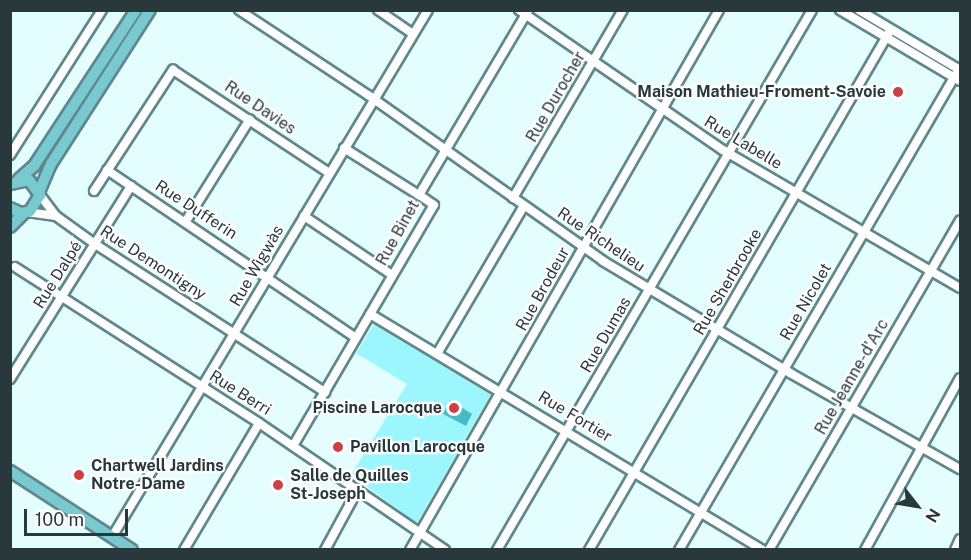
<!DOCTYPE html>
<html>
<head>
<meta charset="utf-8">
<style>
	body { margin:0 }
	#map { position:relative; width:971px; height:560px; overflow:hidden; background:#e4fdff; font-family:"Public Sans",sans-serif }
	div>[style] { position:absolute }
	.green>* { inset:0; background:#9cf6fe }
	.water>* { inset:0; background:#49bac3 }
	.roads { filter:drop-shadow(2px 0 #60878a) drop-shadow(-2px 0 #60878a) drop-shadow(0 2px #60878a) drop-shadow(0 -2px #60878a) }
	.minor>* { height:8px; margin:-4px; padding:0 4px; transform-origin:4px; border-radius:4px; background:#fff }
	.major>* { height:10px; margin:-5px; padding:0 5px; transform-origin:5px; border-radius:5px; background:#78cad0 }
	.dots>* { width:16px; height:16px; translate:-50% -50%; box-sizing:border-box; border:3px solid #fff; border-radius:50% }
	span { translate:-50% -50%; white-space:nowrap; text-align:center; line-height:1.15; -webkit-text-stroke:4.5px #fff; paint-order:stroke }
	.poi-label { font-size:16px; color:#29393b; font-weight:700 }
	.right { translate:-100% -50%; text-align:right }
	.left { translate:0 -50%; text-align:left }
	.street-label { font-size:16px; color:#29393b }
	.frame { position:absolute; inset:0; border:12px solid #29393b; pointer-events:none }
	.north { position:absolute; left:887px; top:476px; width:60px; height:60px; -webkit-text-stroke:4px #fff; paint-order:stroke; rotate:121deg; font-size:16px; font-weight:700; line-height:24px; text-align:center; color:#29393b }
	.north::after { content:''; display:block; margin:auto; width:21px; height:27px; background:#29393b; clip-path:polygon(50% 0,100% 100%,50% 72%,0 100%) }
	.scale { position:absolute; left:24px; top:509px; width:104px; height:27px; box-sizing:border-box; border:3px solid #29393b; border-top:0; padding-left:8px; font-size:18px; line-height:21px; white-space:nowrap; color:#29393b; -webkit-text-stroke:4px #fff; paint-order:stroke }
</style>
</head>
<body>
<div id="map">
	<div class="green">
		<div style="clip-path:polygon(374px 324px,491px 394px,417px 523px,351px 475px,407px 384px,356px 353px)"></div>
	</div>
	<div class="water">
		<div style="clip-path:polygon(450px 400px,472px 414px,466px 426px,443px 414px)"></div>
	</div>
	<div class="roads">
		<div class="minor">
			<div style="left:239px;top:10px;width:154px;rotate:33.4deg"></div>
			<div style="left:368px;top:95px;width:288px;rotate:35.2deg"></div>
			<div style="left:603px;top:261px;width:218px;rotate:30.9deg"></div>
			<div style="left:790px;top:373px;width:195px;rotate:29.5deg"></div>
			<div style="left:378px;top:10px;width:42px;rotate:34.4deg"></div>
			<div style="left:519px;top:10px;width:247px;rotate:34.5deg"></div>
			<div style="left:723px;top:150px;width:274px;rotate:30.2deg"></div>
			<div style="left:840px;top:10px;width:139px;rotate:30.6deg"></div>
			<div style="left:859px;top:10px;width:117px;rotate:30.7deg"></div>
			<div style="left:344px;top:148px;width:89px;rotate:32.1deg"></div>
			<div style="left:10px;top:155px;width:172px;rotate:-57.6deg"></div>
			<div style="left:107px;top:170px;width:300px;rotate:34deg"></div>
			<div style="left:94px;top:191px;width:145px;rotate:-56.9deg"></div>
			<div style="left:173px;top:70px;width:187px;rotate:33.4deg"></div>
			<div style="left:40px;top:195px;width:26px;rotate:53deg"></div>
			<div style="left:56px;top:216px;width:48px;rotate:35.7deg"></div>
			<div style="left:95px;top:244px;width:274px;rotate:32.8deg"></div>
			<div style="left:513px;top:198px;width:218px;rotate:-59.7deg"></div>
			<div style="left:27px;top:212px;width:29px;rotate:8deg"></div>
			<div style="left:304px;top:216px;width:106px;rotate:33.8deg"></div>
			<div style="left:186px;top:221px;width:120px;rotate:-57.9deg"></div>
			<div style="left:15px;top:267px;width:290px;rotate:32.6deg"></div>
			<div style="left:259px;top:423px;width:225px;rotate:34.3deg"></div>
			<div style="left:370px;top:314px;width:458px;rotate:31deg"></div>
			<div style="left:437px;top:354px;width:172px;rotate:-59.6deg"></div>
			<div style="left:10px;top:379px;width:228px;rotate:-57.9deg"></div>
			<div style="left:293px;top:446px;width:279px;rotate:-59.7deg"></div>
			<div style="left:434px;top:205px;width:18px;rotate:-146deg"></div>
			<div style="left:419px;top:195px;width:214px;rotate:-59.4deg"></div>
			<div style="left:112px;top:537px;width:614px;rotate:-59.05deg"></div>
			<div style="left:184px;top:550px;width:147px;rotate:-59.4deg"></div>
			<div style="left:325px;top:550px;width:67px;rotate:-61.5deg"></div>
			<div style="left:410px;top:550px;width:622px;rotate:-60.22deg"></div>
			<div style="left:497px;top:550px;width:625px;rotate:-59.74deg"></div>
			<div style="left:589px;top:550px;width:602px;rotate:-59.9deg"></div>
			<div style="left:679px;top:550px;width:557px;rotate:-59.8deg"></div>
			<div style="left:769px;top:550px;width:381px;rotate:-59.9deg"></div>
			<div style="left:865px;top:550px;width:196px;rotate:-61.1deg"></div>
			<div style="left:955px;top:550px;width:12px;rotate:-66deg"></div>
		</div>
		<div class="major">
			<div style="left:19px;top:179px;width:20px;rotate:-41deg"></div>
			<div style="left:34px;top:166px;width:186px;rotate:-56.8deg"></div>
			<div style="left:10px;top:184px;width:19px;rotate:-12deg"></div>
			<div style="left:29px;top:180px;width:19px;rotate:54deg"></div>
			<div style="left:40px;top:195px;width:19px;rotate:122deg"></div>
			<div style="left:30px;top:211px;width:9px;rotate:167deg"></div>
			<div style="left:21px;top:213px;width:12px;rotate:-156deg"></div>
			<div style="left:39px;top:192px;width:30px;rotate:-67deg"></div>
			<div style="left:51px;top:164px;width:183px;rotate:-57.3deg"></div>
			<div style="left:10px;top:227px;width:20px;rotate:-45deg"></div>
			<div style="left:10px;top:471px;width:145px;rotate:32.9deg"></div>
		</div>
	</div>
	<div class="dots">
		<div style="left:898px;top:92px;background:#ce3f45"></div>
		<div style="left:454px;top:408px;background:#ce3f45"></div>
		<div style="left:338px;top:447px;background:#ce3f45"></div>
		<div style="left:79px;top:475px;background:#ce3f45"></div>
		<div style="left:278px;top:485px;background:#ce3f45"></div>
	</div>
	<div class="poi-label">
		<span class="right" style="left:886px;top:92px">Maison Mathieu-Froment-Savoie</span>
		<span class="right" style="left:442px;top:408px">Piscine Larocque</span>
		<span class="left" style="left:350px;top:447px">Pavillon Larocque</span>
		<span class="left" style="left:91px;top:475px">Chartwell Jardins<br>Notre-Dame</span>
		<span class="left" style="left:290px;top:485px">Salle de Quilles<br>St-Joseph</span>
	</div>
	<div class="street-label">
		<span style="left:556px;top:97px;rotate:-60deg">Rue Durocher</span>
		<span style="left:260px;top:108px;rotate:34deg">Rue Davies</span>
		<span style="left:743px;top:143px;rotate:31deg">Rue Labelle</span>
		<span style="left:196px;top:210px;rotate:33deg">Rue Dufferin</span>
		<span style="left:398px;top:233px;rotate:-61deg">Rue Binet</span>
		<span style="left:601px;top:240px;rotate:34deg">Rue Richelieu</span>
		<span style="left:153px;top:263px;rotate:33deg">Rue Demontigny</span>
		<span style="left:257px;top:266px;rotate:-60deg">Rue Wìgwàs</span>
		<span style="left:58px;top:275px;rotate:-58deg">Rue Dalpé</span>
		<span style="left:728px;top:282px;rotate:-60deg">Rue Sherbrooke</span>
		<span style="left:543px;top:289px;rotate:-61deg">Rue Brodeur</span>
		<span style="left:806px;top:302px;rotate:-60deg">Rue Nicolet</span>
		<span style="left:606px;top:335px;rotate:-60deg">Rue Dumas</span>
		<span style="left:852px;top:377px;rotate:-60deg">Rue Jeanne-d'Arc</span>
		<span style="left:240px;top:393px;rotate:32deg">Rue Berri</span>
		<span style="left:575px;top:417px;rotate:31deg">Rue Fortier</span>
	</div>
	<div class="frame"></div>
	<div class="north">N</div>
	<div class="scale">100 m</div>
</div>
</body>
</html>
